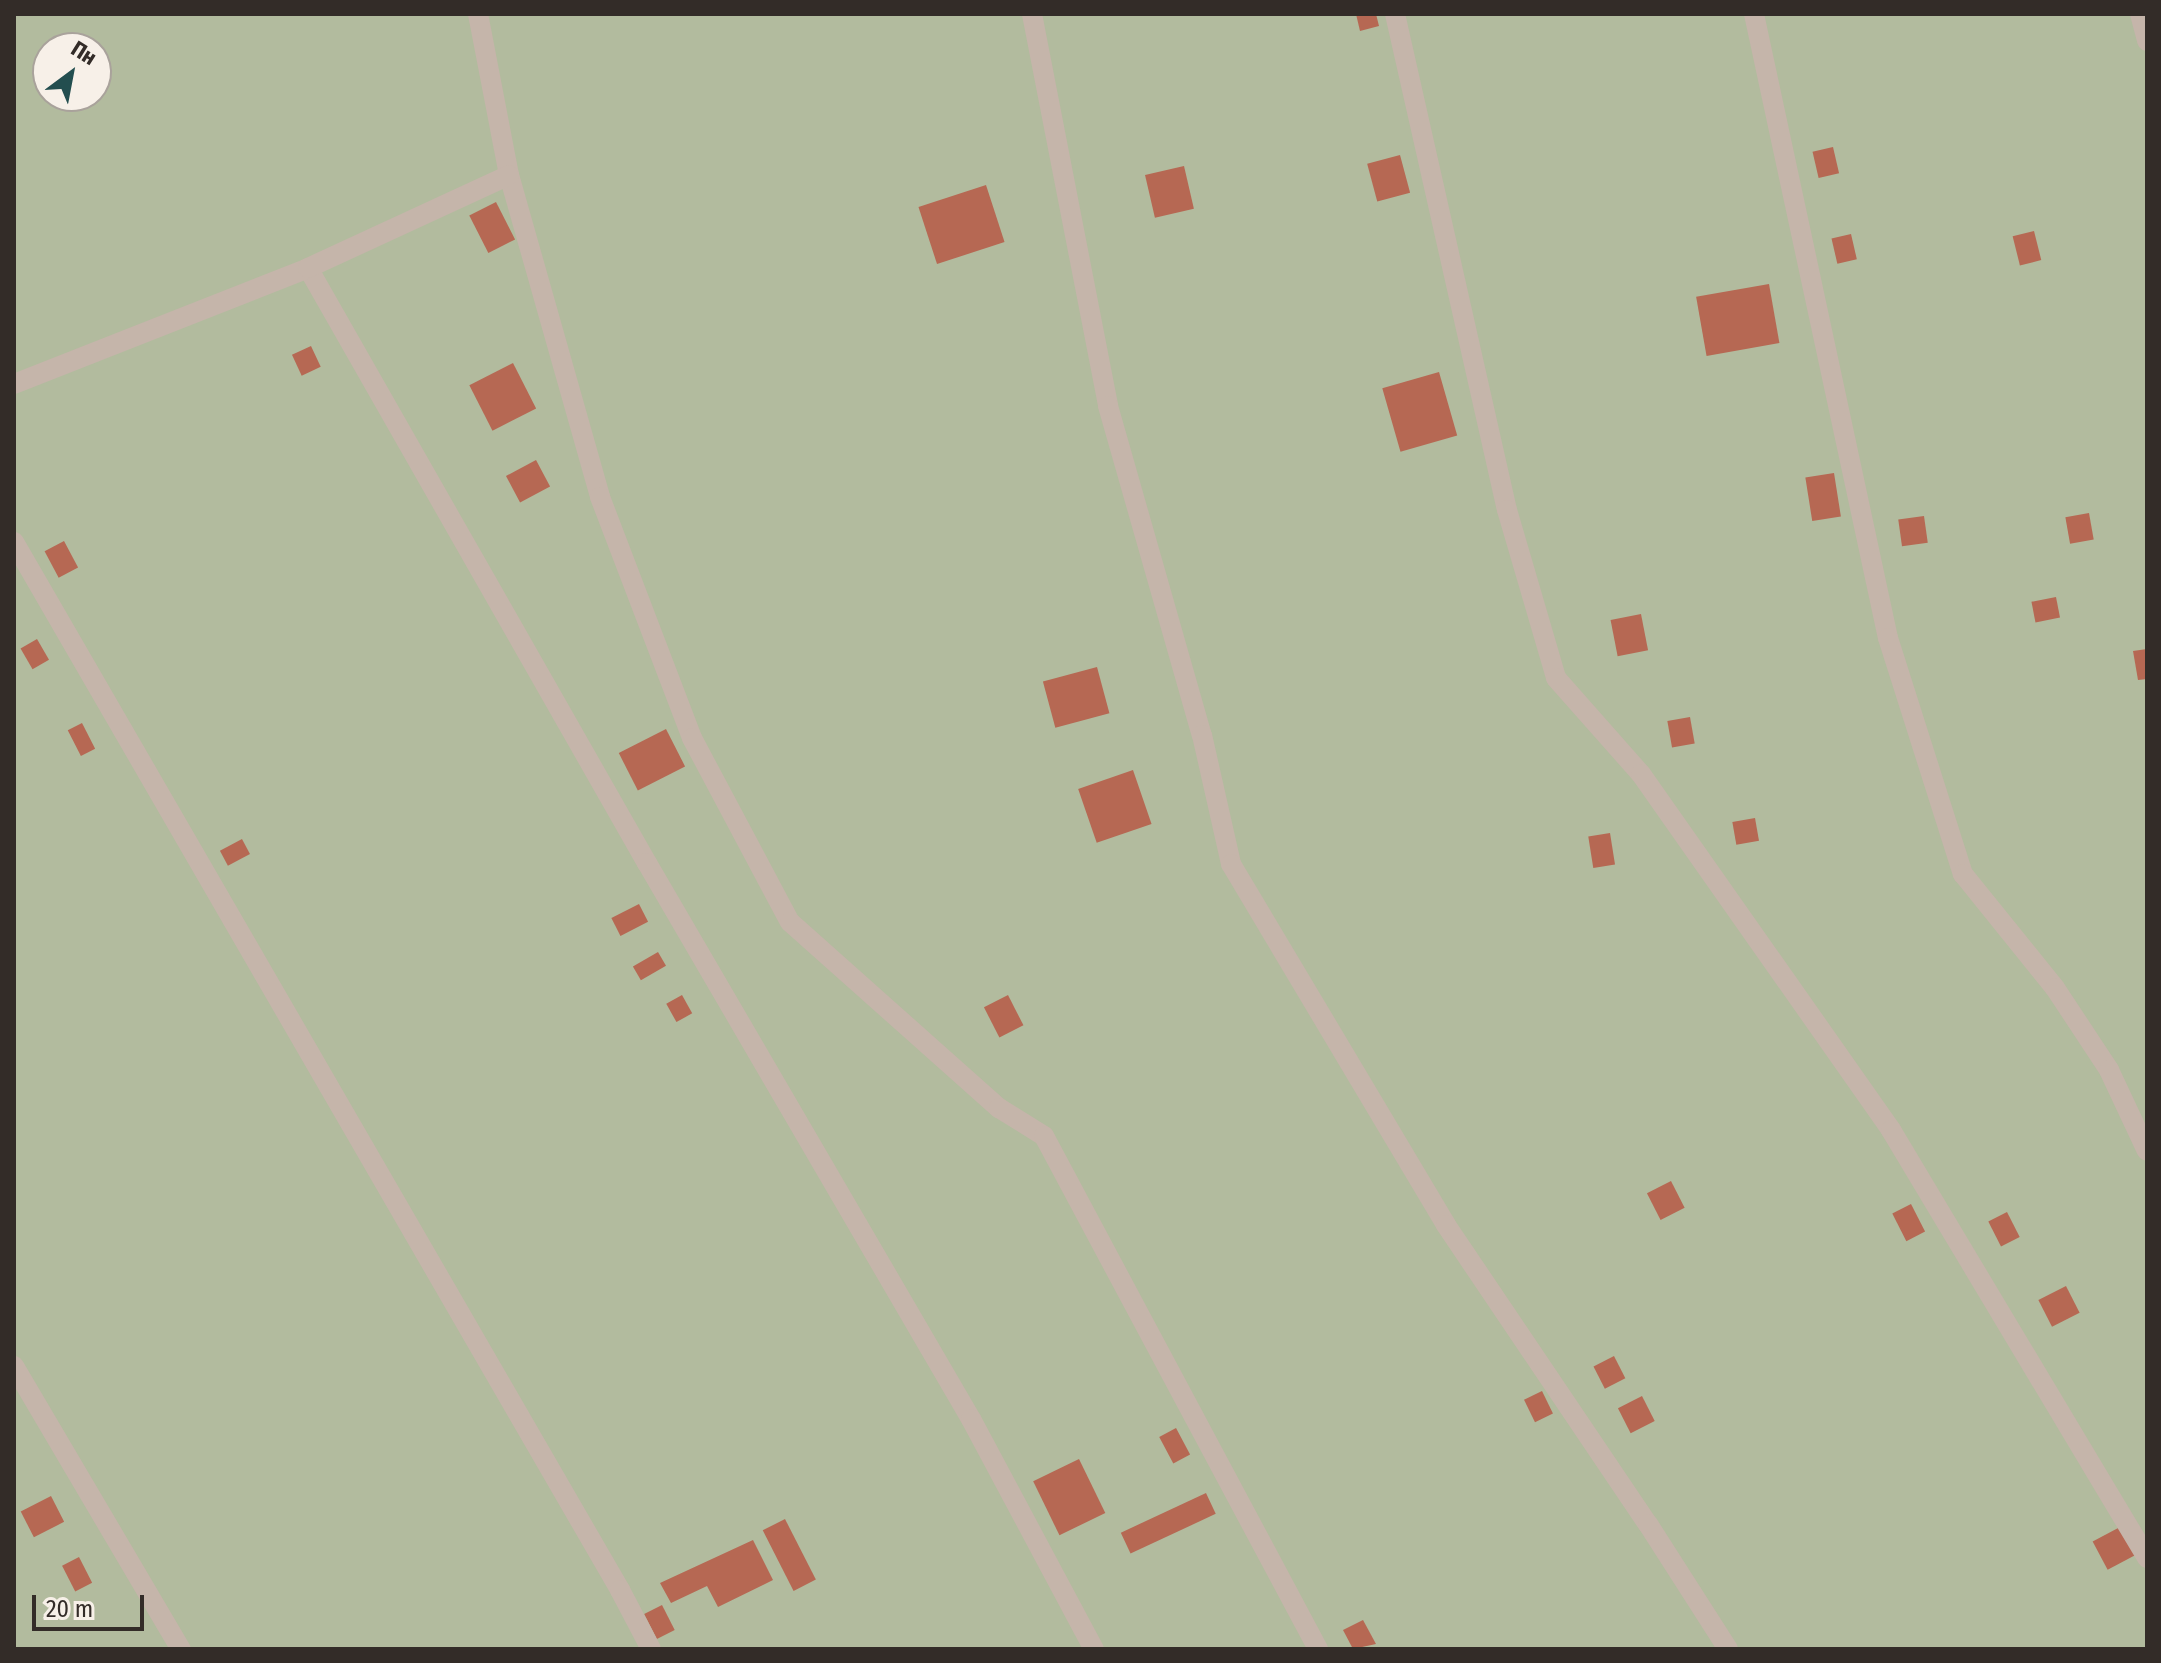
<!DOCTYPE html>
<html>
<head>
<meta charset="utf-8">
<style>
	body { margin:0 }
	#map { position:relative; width:2161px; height:1663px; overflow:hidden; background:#eee5dc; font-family:"Fira Sans Condensed",sans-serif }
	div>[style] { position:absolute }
	.green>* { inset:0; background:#b2bb9e }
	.building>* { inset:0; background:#b66853; transform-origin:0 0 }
	.minor>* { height:20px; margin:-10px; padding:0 10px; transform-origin:10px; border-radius:10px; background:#c5b5aa }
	span { translate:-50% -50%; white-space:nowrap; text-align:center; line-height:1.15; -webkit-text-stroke:7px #f7f0e8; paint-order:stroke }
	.frame { position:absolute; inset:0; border:16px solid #332c28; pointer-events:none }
	.north { position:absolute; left:32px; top:32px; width:80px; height:80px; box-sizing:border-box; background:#f7f0e8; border:2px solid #a9a29b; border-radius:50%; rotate:32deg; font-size:22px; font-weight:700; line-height:32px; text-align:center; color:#332c28 }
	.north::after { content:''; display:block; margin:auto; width:28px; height:36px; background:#234e4f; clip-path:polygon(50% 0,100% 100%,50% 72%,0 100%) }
	.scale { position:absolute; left:32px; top:1595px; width:112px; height:36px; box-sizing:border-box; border:4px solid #332c28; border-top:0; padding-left:10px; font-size:24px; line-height:28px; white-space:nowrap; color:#332c28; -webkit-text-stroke:6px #f7f0e8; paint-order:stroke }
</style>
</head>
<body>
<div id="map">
	<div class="green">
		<div style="clip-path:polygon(evenodd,14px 14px,2147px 14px,2147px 1649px,14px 1649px,14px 14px,48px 48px,96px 48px,96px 96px,48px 96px,48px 48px)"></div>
	</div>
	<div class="building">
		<div style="clip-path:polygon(1356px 14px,1376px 14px,1379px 26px,1360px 31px)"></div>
		<div style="left:1833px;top:147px;width:27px;height:21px;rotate:77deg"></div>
		<div style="left:1400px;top:155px;width:39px;height:34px;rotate:75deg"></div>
		<div style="left:1184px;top:166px;width:44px;height:40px;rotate:77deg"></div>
		<div style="left:986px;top:185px;width:60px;height:71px;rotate:72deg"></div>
		<div style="left:496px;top:202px;width:42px;height:30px;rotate:63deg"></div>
		<div style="left:2034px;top:231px;width:30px;height:22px;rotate:76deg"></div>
		<div style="left:1851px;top:234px;width:26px;height:20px;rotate:77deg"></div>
		<div style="left:1769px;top:284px;width:60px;height:74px;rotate:80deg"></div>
		<div style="left:311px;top:346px;width:23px;height:21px;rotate:65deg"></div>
		<div style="left:513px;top:363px;width:51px;height:49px;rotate:63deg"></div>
		<div style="left:1439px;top:372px;width:66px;height:59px;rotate:74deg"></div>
		<div style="left:536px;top:460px;width:30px;height:34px;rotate:62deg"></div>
		<div style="left:1834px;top:473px;width:44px;height:29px;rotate:81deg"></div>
		<div style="left:2089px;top:513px;width:27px;height:24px;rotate:80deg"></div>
		<div style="left:1924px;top:516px;width:27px;height:26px;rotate:82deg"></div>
		<div style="left:64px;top:541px;width:30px;height:22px;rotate:62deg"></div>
		<div style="left:2056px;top:597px;width:21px;height:25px;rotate:79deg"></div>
		<div style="left:1641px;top:614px;width:37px;height:31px;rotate:79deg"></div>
		<div style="left:37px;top:639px;width:24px;height:19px;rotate:60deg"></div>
		<div style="clip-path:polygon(2147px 649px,2147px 679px,2138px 680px,2133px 651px)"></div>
		<div style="left:1097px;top:667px;width:48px;height:56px;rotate:75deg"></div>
		<div style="left:1690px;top:717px;width:27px;height:23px;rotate:80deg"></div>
		<div style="left:82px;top:723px;width:29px;height:16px;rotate:63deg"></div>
		<div style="left:666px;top:729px;width:42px;height:53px;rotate:63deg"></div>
		<div style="left:1133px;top:770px;width:57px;height:58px;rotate:71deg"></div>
		<div style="left:1755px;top:818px;width:23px;height:23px;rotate:80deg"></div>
		<div style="left:1610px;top:833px;width:32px;height:22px;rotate:81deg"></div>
		<div style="left:242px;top:839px;width:17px;height:25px;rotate:62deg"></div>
		<div style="left:639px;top:904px;width:20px;height:31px;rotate:63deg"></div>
		<div style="left:658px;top:952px;width:16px;height:29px;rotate:60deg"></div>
		<div style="left:682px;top:995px;width:21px;height:18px;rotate:61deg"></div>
		<div style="left:1008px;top:995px;width:34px;height:27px;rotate:63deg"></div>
		<div style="left:1671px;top:1181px;width:30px;height:27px;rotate:63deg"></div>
		<div style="left:1911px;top:1204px;width:31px;height:21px;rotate:63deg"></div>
		<div style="left:2007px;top:1212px;width:28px;height:21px;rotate:63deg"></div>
		<div style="left:2066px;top:1286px;width:30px;height:31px;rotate:63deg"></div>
		<div style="left:1614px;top:1356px;width:25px;height:23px;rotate:63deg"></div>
		<div style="left:1542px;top:1391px;width:25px;height:20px;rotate:64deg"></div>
		<div style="left:1642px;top:1396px;width:28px;height:27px;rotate:63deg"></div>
		<div style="left:1176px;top:1428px;width:30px;height:19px;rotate:62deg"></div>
		<div style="left:1079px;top:1459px;width:60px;height:51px;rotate:64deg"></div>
		<div style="left:1206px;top:1493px;width:23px;height:94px;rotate:65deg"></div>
		<div style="left:51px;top:1496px;width:29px;height:34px;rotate:63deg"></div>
		<div style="left:785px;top:1519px;width:68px;height:25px;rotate:63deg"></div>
		<div style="left:2120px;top:1527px;width:32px;height:31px;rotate:62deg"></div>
		<div style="clip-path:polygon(753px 1540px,773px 1580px,718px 1607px,707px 1586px,671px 1603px,660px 1583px)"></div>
		<div style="left:79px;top:1557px;width:29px;height:19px;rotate:63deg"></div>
		<div style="left:662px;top:1605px;width:28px;height:20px;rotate:63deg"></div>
		<div style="clip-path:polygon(1363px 1620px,1376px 1644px,1353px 1649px,1343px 1630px)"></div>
	</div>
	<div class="minor">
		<div style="left:478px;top:14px;width:164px;rotate:79.1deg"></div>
		<div style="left:509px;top:175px;width:335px;rotate:74.2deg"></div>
		<div style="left:600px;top:497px;width:258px;rotate:69.1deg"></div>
		<div style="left:692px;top:738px;width:208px;rotate:62deg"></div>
		<div style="left:790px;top:922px;width:280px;rotate:41.7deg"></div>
		<div style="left:999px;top:1108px;width:53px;rotate:31.9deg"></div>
		<div style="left:1044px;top:1136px;width:582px;rotate:61.89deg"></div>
		<div style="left:1032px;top:14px;width:399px;rotate:79deg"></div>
		<div style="left:1108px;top:406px;width:342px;rotate:74.1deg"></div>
		<div style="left:1202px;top:735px;width:132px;rotate:77.3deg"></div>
		<div style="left:1231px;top:864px;width:420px;rotate:59.2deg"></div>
		<div style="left:1446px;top:1225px;width:361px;rotate:56deg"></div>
		<div style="left:1648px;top:1524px;width:148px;rotate:57.4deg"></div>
		<div style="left:1395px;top:14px;width:508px;rotate:77.28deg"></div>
		<div style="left:1507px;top:510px;width:175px;rotate:73.7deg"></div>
		<div style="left:1556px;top:678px;width:128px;rotate:48.5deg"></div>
		<div style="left:1641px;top:774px;width:435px;rotate:54.9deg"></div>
		<div style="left:1891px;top:1130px;width:499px;rotate:59.1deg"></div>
		<div style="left:1754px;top:14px;width:638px;rotate:77.88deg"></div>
		<div style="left:1888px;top:638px;width:248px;rotate:72.4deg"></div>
		<div style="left:1963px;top:874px;width:146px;rotate:51.1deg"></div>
		<div style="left:2055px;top:988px;width:98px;rotate:56.6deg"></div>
		<div style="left:2109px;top:1070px;width:89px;rotate:64.9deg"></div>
		<div style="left:2140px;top:14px;width:28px;rotate:75deg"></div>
		<div style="left:308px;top:268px;width:685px;rotate:60.33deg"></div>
		<div style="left:647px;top:863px;width:644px;rotate:59.77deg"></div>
		<div style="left:971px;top:1419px;width:261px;rotate:61.9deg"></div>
		<div style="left:14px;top:384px;width:316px;rotate:-21.5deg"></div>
		<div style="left:308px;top:268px;width:221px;rotate:-24.8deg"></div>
		<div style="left:14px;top:542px;width:1211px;rotate:59.96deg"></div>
		<div style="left:620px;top:1590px;width:67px;rotate:62.3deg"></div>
		<div style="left:14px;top:1366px;width:329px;rotate:59.5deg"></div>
	</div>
	<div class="frame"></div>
	<div class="north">Пн</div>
	<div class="scale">20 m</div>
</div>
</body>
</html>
